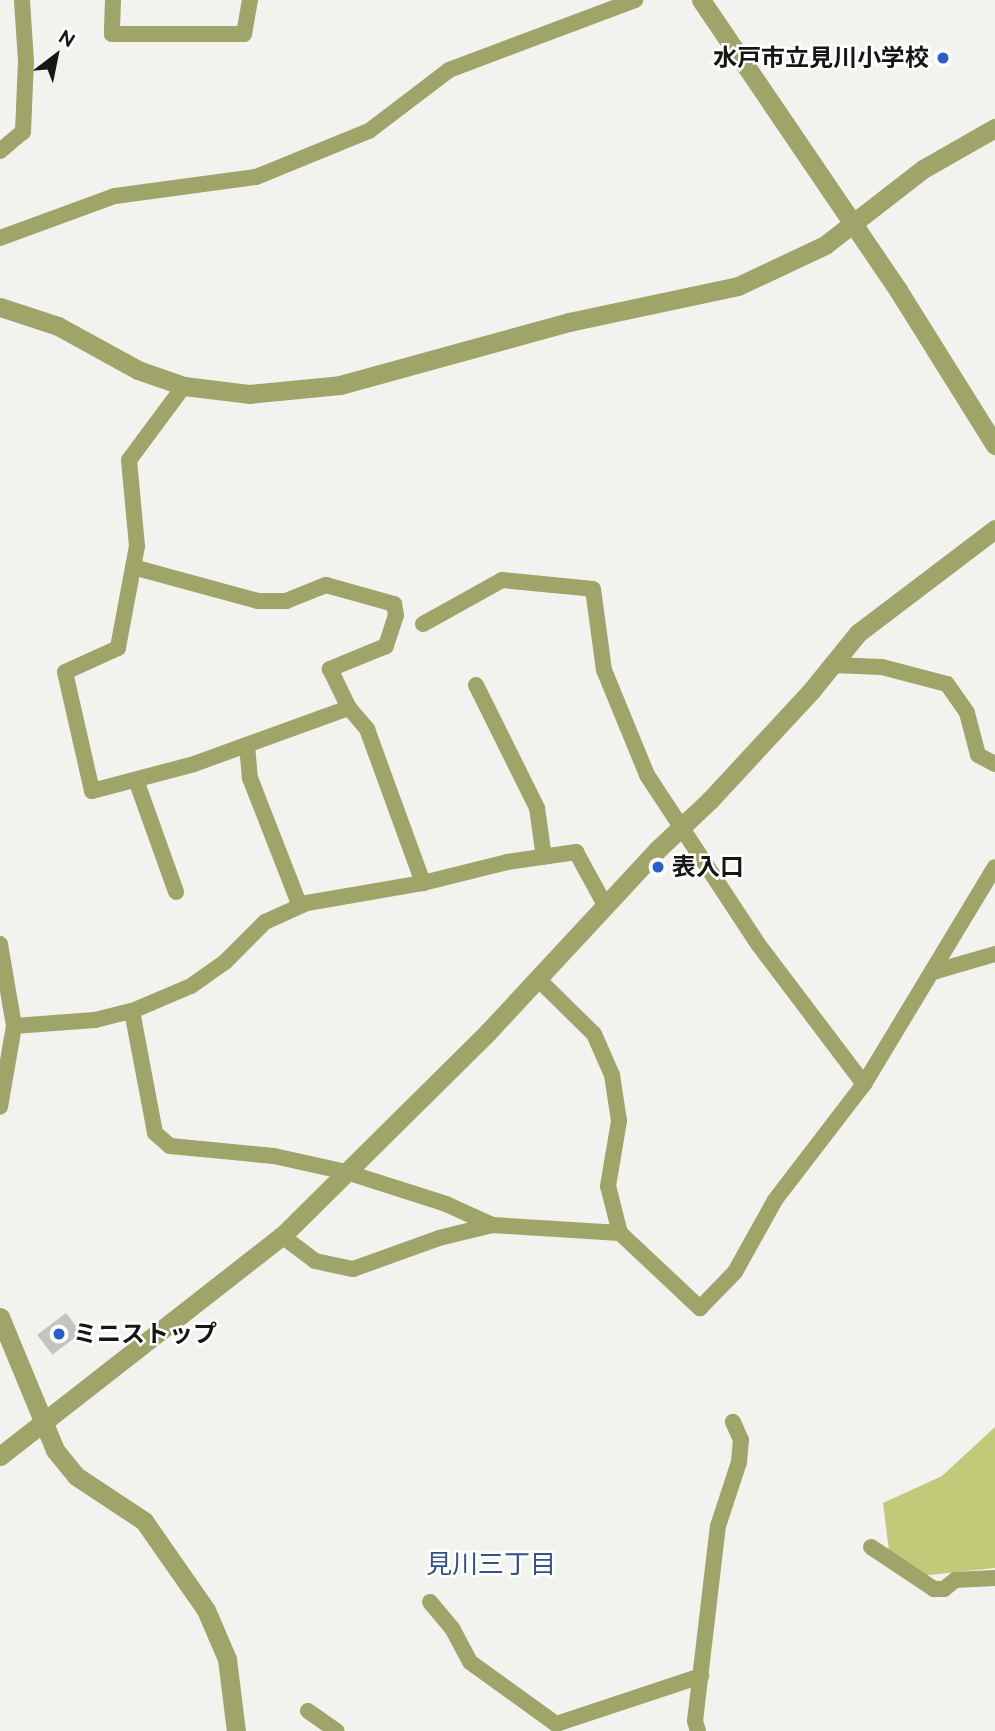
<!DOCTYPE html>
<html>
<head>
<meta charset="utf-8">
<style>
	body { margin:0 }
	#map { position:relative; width:995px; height:1731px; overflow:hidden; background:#f2f3ee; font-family:Raleway,"Noto Sans JP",sans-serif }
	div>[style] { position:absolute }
	.green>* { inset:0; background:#c2c978 }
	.building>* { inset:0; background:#c3c4bf; transform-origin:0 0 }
	.minor>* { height:16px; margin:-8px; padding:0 8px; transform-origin:8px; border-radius:8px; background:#9fa469 }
	.tertiary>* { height:19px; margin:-9.5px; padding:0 9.5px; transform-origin:9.5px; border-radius:9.5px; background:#9fa469 }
	.dots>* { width:19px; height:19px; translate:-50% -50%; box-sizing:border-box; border:4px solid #fff; border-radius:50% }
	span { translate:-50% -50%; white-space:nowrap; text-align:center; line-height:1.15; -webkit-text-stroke:5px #fff; paint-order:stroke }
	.poi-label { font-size:24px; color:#161614; font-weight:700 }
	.right { translate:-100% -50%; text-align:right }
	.left { translate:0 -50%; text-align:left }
	.neighbourhood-label { font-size:26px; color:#34518a }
	.north { position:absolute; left:21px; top:21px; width:70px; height:70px; -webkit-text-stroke:5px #fff; paint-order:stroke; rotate:32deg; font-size:19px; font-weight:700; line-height:28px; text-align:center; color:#161614 }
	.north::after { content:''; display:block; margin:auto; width:24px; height:32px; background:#161614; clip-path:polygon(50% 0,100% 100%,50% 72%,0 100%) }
</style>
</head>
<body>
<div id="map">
	<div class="green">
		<div style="clip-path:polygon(995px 1427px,995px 1568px,919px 1576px,890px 1559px,883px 1503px,942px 1476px)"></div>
	</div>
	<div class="building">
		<div style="left:66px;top:1313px;width:25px;height:36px;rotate:53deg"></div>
	</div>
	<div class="minor">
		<div style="left:113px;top:0;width:34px;rotate:92deg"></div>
		<div style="left:112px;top:34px;width:132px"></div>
		<div style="left:244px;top:34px;width:35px;rotate:-80deg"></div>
		<div style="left:0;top:151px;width:30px;rotate:-40deg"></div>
		<div style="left:23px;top:132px;width:71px;rotate:-87.6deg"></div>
		<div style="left:26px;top:61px;width:61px;rotate:-93.8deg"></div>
		<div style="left:0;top:238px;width:122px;rotate:-20.1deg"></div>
		<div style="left:115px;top:196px;width:142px;rotate:-7.7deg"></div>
		<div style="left:256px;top:177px;width:122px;rotate:-22.2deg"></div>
		<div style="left:369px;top:131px;width:101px;rotate:-37.3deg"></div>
		<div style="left:449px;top:70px;width:199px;rotate:-20.6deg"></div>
		<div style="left:184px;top:386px;width:92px;rotate:126.6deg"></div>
		<div style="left:129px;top:460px;width:86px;rotate:84.7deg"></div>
		<div style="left:137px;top:546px;width:104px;rotate:100.6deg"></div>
		<div style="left:118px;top:648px;width:58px;rotate:155.6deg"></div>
		<div style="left:65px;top:672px;width:122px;rotate:77.2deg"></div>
		<div style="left:92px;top:791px;width:106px;rotate:-14.8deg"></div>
		<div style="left:194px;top:764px;width:165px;rotate:-19.9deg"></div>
		<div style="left:349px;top:708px;width:28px;rotate:49deg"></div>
		<div style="left:367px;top:729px;width:164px;rotate:70deg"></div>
		<div style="left:133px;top:567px;width:130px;rotate:15.2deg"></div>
		<div style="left:258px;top:601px;width:28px"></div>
		<div style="left:286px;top:601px;width:43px;rotate:-21.8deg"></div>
		<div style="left:326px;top:585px;width:71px;rotate:15.6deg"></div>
		<div style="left:394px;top:604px;width:11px;rotate:80deg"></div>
		<div style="left:396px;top:615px;width:33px;rotate:108deg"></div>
		<div style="left:386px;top:646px;width:61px;rotate:157.7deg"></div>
		<div style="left:330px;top:669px;width:43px;rotate:64deg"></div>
		<div style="left:423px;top:624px;width:90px;rotate:-29.1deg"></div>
		<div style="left:502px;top:580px;width:91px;rotate:5.6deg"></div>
		<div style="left:593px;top:589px;width:82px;rotate:82.3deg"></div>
		<div style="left:604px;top:670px;width:113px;rotate:67.7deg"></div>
		<div style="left:647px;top:775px;width:202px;rotate:56.7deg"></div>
		<div style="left:758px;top:944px;width:176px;rotate:52.9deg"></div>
		<div style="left:832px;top:665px;width:50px;rotate:2.3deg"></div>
		<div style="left:882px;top:667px;width:67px;rotate:14.7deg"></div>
		<div style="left:947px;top:684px;width:35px;rotate:55deg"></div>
		<div style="left:967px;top:713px;width:43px;rotate:75.3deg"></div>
		<div style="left:978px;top:755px;width:19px;rotate:28deg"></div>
		<div style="left:476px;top:685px;width:137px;rotate:63.6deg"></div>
		<div style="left:537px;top:808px;width:49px;rotate:81.9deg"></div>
		<div style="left:247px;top:745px;width:33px;rotate:85deg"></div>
		<div style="left:250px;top:778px;width:137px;rotate:68.7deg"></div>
		<div style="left:136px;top:780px;width:119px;rotate:70.3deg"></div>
		<div style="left:0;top:944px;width:83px;rotate:80.3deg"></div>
		<div style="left:14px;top:1026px;width:82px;rotate:99.8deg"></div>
		<div style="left:933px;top:972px;width:65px;rotate:-16.2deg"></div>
		<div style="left:538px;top:979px;width:78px;rotate:44.5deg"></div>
		<div style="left:594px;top:1034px;width:45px;rotate:66.3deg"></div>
		<div style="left:612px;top:1075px;width:47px;rotate:81.3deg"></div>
		<div style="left:619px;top:1121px;width:66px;rotate:99.6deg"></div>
		<div style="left:608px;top:1186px;width:49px;rotate:75.7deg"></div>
		<div style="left:132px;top:1011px;width:124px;rotate:79.3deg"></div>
		<div style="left:155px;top:1133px;width:20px;rotate:41deg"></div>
		<div style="left:170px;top:1146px;width:104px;rotate:5.5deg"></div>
		<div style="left:274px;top:1156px;width:74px;rotate:12.5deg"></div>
		<div style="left:346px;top:1172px;width:105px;rotate:17.7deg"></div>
		<div style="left:446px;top:1204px;width:51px;rotate:24.5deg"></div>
		<div style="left:492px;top:1225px;width:128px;rotate:3.6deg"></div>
		<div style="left:620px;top:1233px;width:110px;rotate:43.2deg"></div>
		<div style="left:700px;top:1308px;width:50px;rotate:-45.8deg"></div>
		<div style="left:735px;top:1272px;width:82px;rotate:-60.9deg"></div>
		<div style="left:775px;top:1200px;width:146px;rotate:-52.5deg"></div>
		<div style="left:864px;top:1084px;width:253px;rotate:-58.9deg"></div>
		<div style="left:14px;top:1026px;width:81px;rotate:-4.2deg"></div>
		<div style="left:95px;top:1020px;width:38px;rotate:-14deg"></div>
		<div style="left:132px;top:1011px;width:64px;rotate:-23deg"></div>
		<div style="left:191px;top:986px;width:42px;rotate:-35.2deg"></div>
		<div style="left:225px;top:962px;width:57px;rotate:-45deg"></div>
		<div style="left:265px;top:922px;width:46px;rotate:-24.3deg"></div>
		<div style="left:307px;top:903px;width:118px;rotate:-9.8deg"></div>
		<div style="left:423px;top:883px;width:87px;rotate:-14deg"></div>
		<div style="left:507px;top:862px;width:70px;rotate:-8.2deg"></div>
		<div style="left:576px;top:852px;width:60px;rotate:61.3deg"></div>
		<div style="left:282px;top:1236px;width:41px;rotate:37.1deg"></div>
		<div style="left:315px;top:1261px;width:39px;rotate:12deg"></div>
		<div style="left:353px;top:1269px;width:91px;rotate:-19.8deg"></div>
		<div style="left:439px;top:1238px;width:55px;rotate:-13.8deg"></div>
		<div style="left:871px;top:1547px;width:76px;rotate:33.7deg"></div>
		<div style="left:934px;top:1589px;width:10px"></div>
		<div style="left:944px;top:1589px;width:14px;rotate:-39deg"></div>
		<div style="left:955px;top:1580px;width:40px;rotate:-2.9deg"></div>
		<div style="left:430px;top:1602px;width:34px;rotate:50deg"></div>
		<div style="left:452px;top:1628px;width:38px;rotate:62deg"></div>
		<div style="left:470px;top:1662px;width:106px;rotate:35.8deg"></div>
		<div style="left:556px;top:1724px;width:153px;rotate:-18.3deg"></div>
		<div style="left:308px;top:1711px;width:35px;rotate:35deg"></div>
		<div style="left:698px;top:1731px;width:10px;rotate:-107deg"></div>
		<div style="left:695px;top:1721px;width:196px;rotate:-83.3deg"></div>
		<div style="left:718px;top:1526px;width:67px;rotate:-71.8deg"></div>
		<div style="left:739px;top:1462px;width:22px;rotate:-85deg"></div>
		<div style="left:741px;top:1440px;width:20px;rotate:-114deg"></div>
	</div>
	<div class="tertiary">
		<div style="left:701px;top:0;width:351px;rotate:55.8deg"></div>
		<div style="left:898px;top:290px;width:183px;rotate:58deg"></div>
		<div style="left:0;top:307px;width:61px;rotate:18.1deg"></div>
		<div style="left:58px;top:326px;width:91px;rotate:28.8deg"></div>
		<div style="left:138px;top:370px;width:49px;rotate:19.2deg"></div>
		<div style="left:184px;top:386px;width:65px;rotate:7deg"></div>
		<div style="left:249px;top:394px;width:91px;rotate:-5.6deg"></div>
		<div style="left:340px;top:385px;width:238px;rotate:-15.4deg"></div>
		<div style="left:569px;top:322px;width:173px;rotate:-12deg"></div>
		<div style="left:738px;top:286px;width:96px;rotate:-25.2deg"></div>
		<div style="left:825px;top:245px;width:124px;rotate:-37.8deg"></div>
		<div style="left:923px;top:169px;width:83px;rotate:-29.7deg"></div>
		<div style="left:0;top:1317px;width:144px;rotate:67.5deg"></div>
		<div style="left:55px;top:1450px;width:33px;rotate:51deg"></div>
		<div style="left:76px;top:1476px;width:82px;rotate:33.5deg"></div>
		<div style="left:144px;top:1521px;width:108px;rotate:55.1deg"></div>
		<div style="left:206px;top:1610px;width:53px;rotate:66.8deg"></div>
		<div style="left:227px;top:1659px;width:73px;rotate:82.9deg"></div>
		<div style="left:0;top:1456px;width:358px;rotate:-38deg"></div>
		<div style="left:282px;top:1236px;width:290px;rotate:-44.7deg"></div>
		<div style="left:488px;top:1032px;width:248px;rotate:-47.1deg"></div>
		<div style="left:657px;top:850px;width:73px;rotate:-43.3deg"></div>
		<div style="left:710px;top:800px;width:149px;rotate:-47.2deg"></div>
		<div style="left:811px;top:691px;width:75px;rotate:-51deg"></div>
		<div style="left:858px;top:633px;width:172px;rotate:-37.2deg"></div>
	</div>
	<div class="dots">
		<div style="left:943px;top:58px;background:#285ecb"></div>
		<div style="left:658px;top:867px;background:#285ecb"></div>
		<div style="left:59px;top:1334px;background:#285ecb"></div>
	</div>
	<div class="poi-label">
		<span class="right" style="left:929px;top:58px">水戸市立見川小学校</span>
		<span class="left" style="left:672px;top:867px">表入口</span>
		<span class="left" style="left:73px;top:1334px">ミニストップ</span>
	</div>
	<div class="neighbourhood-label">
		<span style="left:491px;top:1565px">見川三丁目</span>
	</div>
	<div class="north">N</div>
</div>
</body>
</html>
